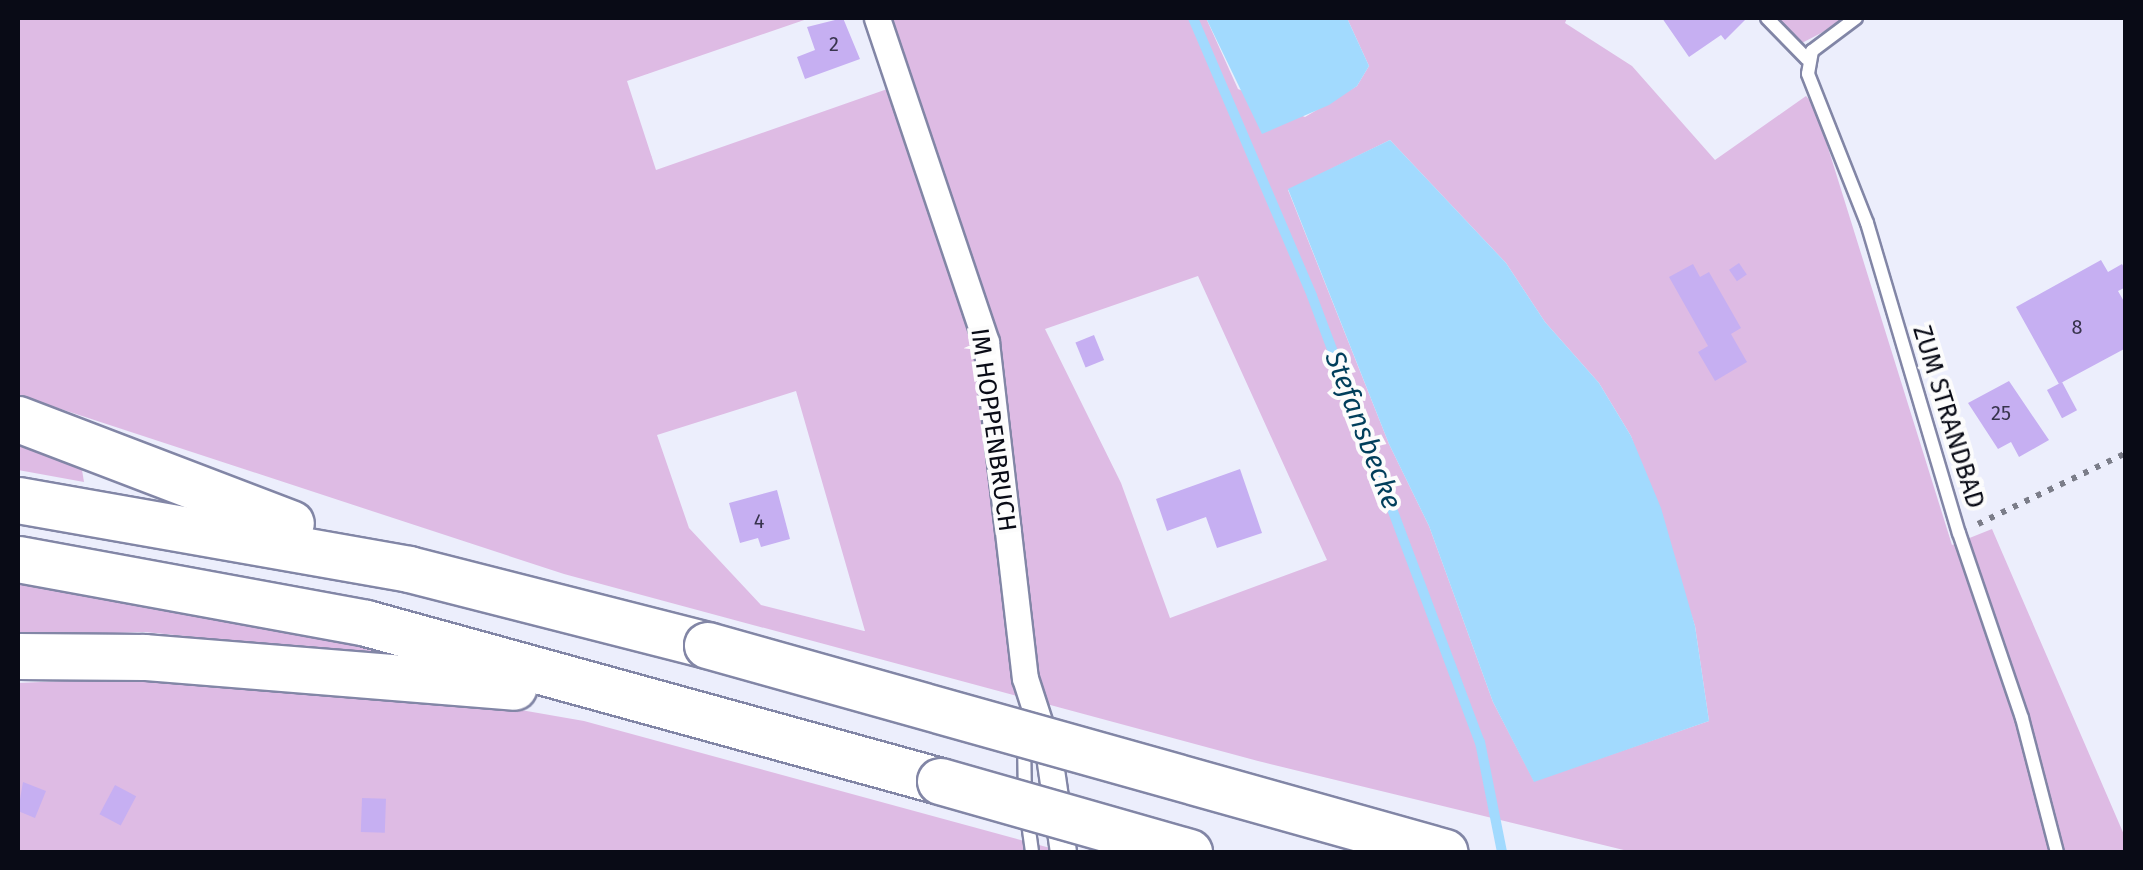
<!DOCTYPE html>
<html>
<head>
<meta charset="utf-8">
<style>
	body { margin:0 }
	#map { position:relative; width:2143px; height:870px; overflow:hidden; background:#eceefc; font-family:"Fira Sans",sans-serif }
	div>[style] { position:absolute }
	.green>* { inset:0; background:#debbe4 }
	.water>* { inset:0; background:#a2dafe }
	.stream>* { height:10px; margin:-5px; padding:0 5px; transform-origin:5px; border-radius:5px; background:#a2dafe }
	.building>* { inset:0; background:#c6aff2; transform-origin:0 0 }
	.path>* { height:6px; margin-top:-3px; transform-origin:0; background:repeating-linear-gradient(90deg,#7b7d89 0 5px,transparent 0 13px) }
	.roads { filter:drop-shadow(2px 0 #8286a6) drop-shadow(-2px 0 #8286a6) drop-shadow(0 2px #8286a6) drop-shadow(0 -2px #8286a6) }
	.service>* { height:12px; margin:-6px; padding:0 6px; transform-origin:6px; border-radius:6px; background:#fff }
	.minor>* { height:25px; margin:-12.5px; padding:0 12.5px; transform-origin:12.5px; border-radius:12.5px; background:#fff }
	.motorway>* { height:45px; margin:-22.5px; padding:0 22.5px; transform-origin:22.5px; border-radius:22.5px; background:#fff }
	.bridges { filter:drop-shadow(2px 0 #8286a6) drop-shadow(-2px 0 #8286a6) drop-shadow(0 2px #8286a6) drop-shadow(0 -2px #8286a6) }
	.motorway-bridge>* { height:45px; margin:-22.5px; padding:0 22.5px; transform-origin:22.5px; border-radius:22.5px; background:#fff }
	span { translate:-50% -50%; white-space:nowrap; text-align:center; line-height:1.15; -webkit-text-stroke:8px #fcfcfc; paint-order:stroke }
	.number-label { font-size:20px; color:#38344d }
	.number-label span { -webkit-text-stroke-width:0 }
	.street-label { font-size:25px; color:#090b16 }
	.water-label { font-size:28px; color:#013f5c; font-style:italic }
	.frame { position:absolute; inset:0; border:20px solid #090b16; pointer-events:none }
</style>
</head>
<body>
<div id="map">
	<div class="green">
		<div style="clip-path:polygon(evenodd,18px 18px,810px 18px,627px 81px,656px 170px,893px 87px,869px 18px,1206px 18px,1238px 89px,1305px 117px,1357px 86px,1369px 66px,1347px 18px,1567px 18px,1565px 23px,1632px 66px,1715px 160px,1806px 96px,1815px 106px,1952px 545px,1992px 529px,2125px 837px,2125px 852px,1632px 852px,1258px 761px,564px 574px,18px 395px,18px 18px,1390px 140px,1506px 263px,1545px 322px,1599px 383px,1631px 436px,1695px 626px,1709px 721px,1534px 781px,1493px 702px,1429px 526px,1389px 444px,1288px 190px,1390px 140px,18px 18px,1198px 276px,1327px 560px,1170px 618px,1121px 483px,1045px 329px,1198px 276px,18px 18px,796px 391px,865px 631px,864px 631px,761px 605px,689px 528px,657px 435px,796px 391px)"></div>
		<div style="clip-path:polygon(1777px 18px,1850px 18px,1798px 45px)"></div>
		<div style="clip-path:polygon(18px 434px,80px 458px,84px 482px,18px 470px)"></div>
		<div style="clip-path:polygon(18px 582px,287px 623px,424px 660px,145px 632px,18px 636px)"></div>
		<div style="clip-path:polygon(179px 676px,405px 690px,584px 721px,1065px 852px,18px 852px,18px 683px)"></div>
	</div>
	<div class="water">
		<div style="clip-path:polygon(1206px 18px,1347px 18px,1369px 66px,1357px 86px,1329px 105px,1262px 134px)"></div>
		<div style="clip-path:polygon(1390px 140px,1506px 263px,1545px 322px,1599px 383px,1631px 436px,1661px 508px,1695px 626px,1709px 721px,1534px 782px,1493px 702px,1429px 526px,1389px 444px,1288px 189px)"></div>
	</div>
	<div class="stream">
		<div style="left:1193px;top:18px;width:302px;rotate:66.8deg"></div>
		<div style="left:1312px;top:296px;width:477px;rotate:69.4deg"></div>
		<div style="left:1480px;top:742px;width:112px;rotate:78.7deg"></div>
	</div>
	<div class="building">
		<div style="clip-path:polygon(843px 18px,860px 59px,805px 79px,797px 57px,815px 50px,807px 27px)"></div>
		<div style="clip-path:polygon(1662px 18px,1747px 18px,1725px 40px,1721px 35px,1689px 57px)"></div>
		<div style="clip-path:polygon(2101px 260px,2108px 272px,2122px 264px,2126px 271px,2126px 287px,2118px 291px,2126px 305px,2126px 348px,2059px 384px,2016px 307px)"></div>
		<div style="left:1739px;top:263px;width:14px;height:12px;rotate:56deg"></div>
		<div style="clip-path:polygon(1693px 264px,1700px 277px,1709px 272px,1741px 328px,1731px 334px,1747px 362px,1715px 381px,1698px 352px,1708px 346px,1669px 277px)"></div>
		<div style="left:1094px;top:335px;width:27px;height:20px;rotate:68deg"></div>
		<div style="clip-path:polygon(2009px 381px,2049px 440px,2019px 457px,2011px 442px,1998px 449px,1968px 403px)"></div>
		<div style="left:2062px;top:382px;width:32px;height:17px;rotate:62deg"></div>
		<div style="clip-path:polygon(1240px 469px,1262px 533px,1217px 548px,1206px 517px,1167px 531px,1156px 499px)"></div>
		<div style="clip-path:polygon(777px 490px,790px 539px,761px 547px,758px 538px,740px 543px,729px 503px)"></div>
		<div style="clip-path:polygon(23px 782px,46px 791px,35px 818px,18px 811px)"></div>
		<div style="left:115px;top:785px;width:24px;height:33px;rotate:28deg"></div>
		<div style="left:362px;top:798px;width:24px;height:34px;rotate:2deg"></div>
	</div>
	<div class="path">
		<div style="left:1978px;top:524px;width:164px;rotate:-25.6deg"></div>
	</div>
	<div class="roads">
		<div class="service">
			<div style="left:1767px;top:18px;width:57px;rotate:45.7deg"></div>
			<div style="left:1856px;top:18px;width:55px;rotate:143.1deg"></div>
			<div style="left:1812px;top:51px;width:23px;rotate:100deg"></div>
			<div style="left:1808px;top:74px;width:160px;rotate:68.4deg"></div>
			<div style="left:1867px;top:223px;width:323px;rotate:73.5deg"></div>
			<div style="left:1959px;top:533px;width:195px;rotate:71.2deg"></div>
			<div style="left:2022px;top:718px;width:138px;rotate:75.4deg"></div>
			<div style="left:1024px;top:741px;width:55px;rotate:89deg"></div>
			<div style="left:1027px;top:816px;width:36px;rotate:82deg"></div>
		</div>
		<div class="minor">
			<div style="left:877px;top:18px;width:342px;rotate:71.4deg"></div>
			<div style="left:986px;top:342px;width:338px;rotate:83.4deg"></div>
			<div style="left:1025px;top:678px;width:75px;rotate:72.1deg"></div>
			<div style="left:1048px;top:749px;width:104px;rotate:81.7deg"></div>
		</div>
		<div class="motorway">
			<div style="left:18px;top:419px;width:292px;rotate:20.9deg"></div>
			<div style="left:18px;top:500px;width:397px;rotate:10deg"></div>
			<div style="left:409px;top:569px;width:308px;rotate:14.3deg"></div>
			<div style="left:18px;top:559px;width:354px;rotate:10.4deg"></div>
			<div style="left:366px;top:623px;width:595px;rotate:15.39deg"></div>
			<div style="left:18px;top:656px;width:126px;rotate:0.5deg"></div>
			<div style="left:144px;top:657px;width:371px;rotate:4.6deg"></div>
		</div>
	</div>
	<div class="bridges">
		<div class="motorway-bridge">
			<div style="left:707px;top:645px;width:766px;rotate:15.67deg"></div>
			<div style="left:940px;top:781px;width:259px;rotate:15.9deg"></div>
		</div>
	</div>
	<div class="number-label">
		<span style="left:834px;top:44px">2</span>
		<span style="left:2077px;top:327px">8</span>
		<span style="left:2001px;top:413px">25</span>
		<span style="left:759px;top:521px">4</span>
	</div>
	<div class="street-label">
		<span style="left:1948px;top:417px;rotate:73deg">ZUM STRANDBAD</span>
		<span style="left:993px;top:430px;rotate:82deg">IM HOPPENBRUCH</span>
	</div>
	<div class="water-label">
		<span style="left:1363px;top:430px;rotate:69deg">Stefansbecke</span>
	</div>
	<div class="frame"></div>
</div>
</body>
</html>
